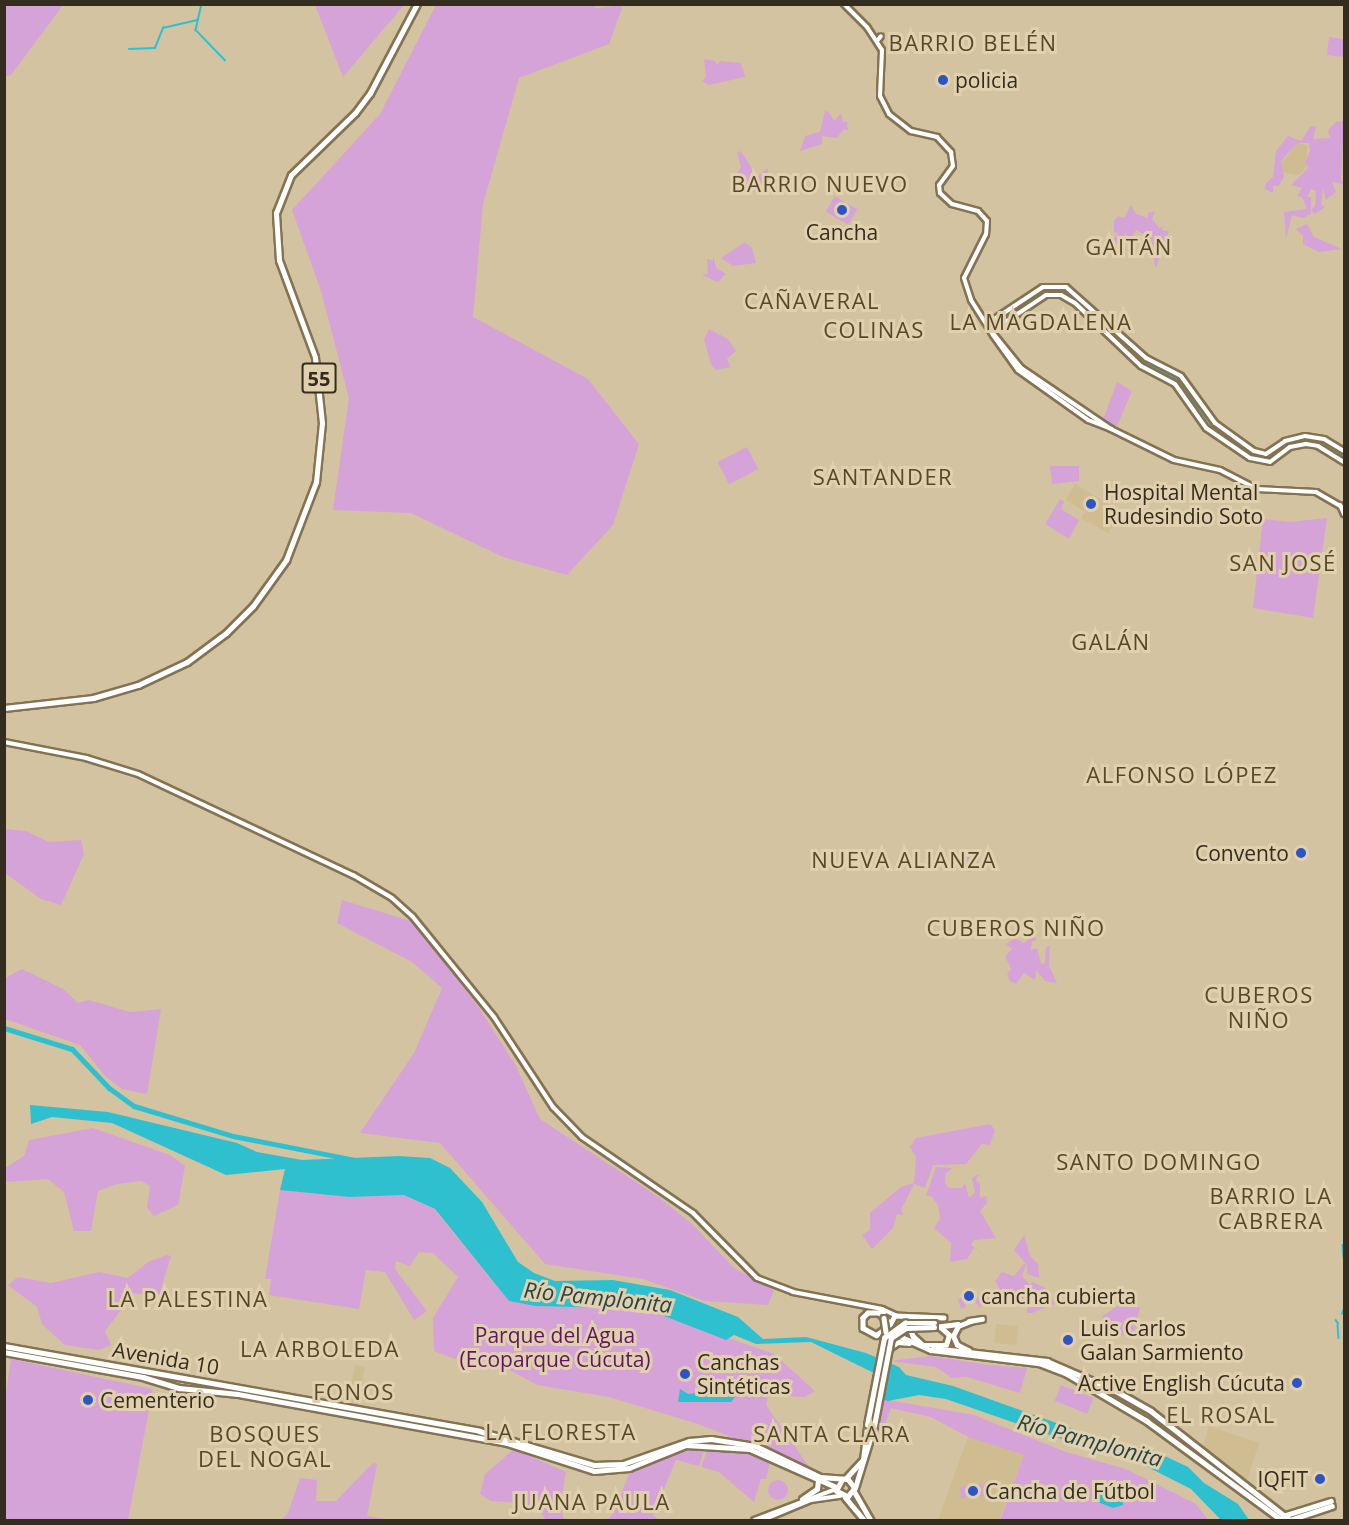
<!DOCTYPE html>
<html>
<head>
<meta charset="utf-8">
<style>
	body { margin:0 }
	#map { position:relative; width:1349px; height:1525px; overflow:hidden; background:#d4c3a0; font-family:"Open Sans",sans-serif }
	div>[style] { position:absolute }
	.built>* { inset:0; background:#d0bc91; transform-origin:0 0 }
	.green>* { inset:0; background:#d5a3d7; transform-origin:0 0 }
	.round { border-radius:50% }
	.water>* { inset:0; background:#2ec0cf }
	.stream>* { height:1.5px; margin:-0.75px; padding:0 0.75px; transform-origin:0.75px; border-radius:0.75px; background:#2ec0cf }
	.canal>* { height:3px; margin:-1.5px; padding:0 1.5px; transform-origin:1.5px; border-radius:1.5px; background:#2ec0cf }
	.river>* { height:5px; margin:-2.5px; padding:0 2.5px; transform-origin:2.5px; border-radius:2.5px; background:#2ec0cf }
	.roads { filter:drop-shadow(2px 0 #837353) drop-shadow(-2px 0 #837353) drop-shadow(0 2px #837353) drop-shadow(0 -2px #837353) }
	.secondary>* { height:4px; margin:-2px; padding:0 2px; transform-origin:2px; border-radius:2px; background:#fff }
	.primary>* { height:4.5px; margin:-2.25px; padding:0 2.25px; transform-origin:2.25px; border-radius:2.25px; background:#fff }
	.highway>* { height:5px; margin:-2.5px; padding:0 2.5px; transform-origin:2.5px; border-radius:2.5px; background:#fff }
	.bridges { filter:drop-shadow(2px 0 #837353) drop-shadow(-2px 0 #837353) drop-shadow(0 2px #837353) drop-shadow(0 -2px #837353) }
	.primary-bridge>* { height:4.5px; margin:-2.25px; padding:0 2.25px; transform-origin:2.25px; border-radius:2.25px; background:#fff }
	.dots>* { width:16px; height:16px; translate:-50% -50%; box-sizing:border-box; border:3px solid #e1d0ad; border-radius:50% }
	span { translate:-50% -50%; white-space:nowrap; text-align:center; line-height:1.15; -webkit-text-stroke:6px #e1d0ad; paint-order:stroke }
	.shield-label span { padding:2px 4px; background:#e1d0ad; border:2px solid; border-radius:4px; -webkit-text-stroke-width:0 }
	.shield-label { font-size:20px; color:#332c1f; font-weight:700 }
	.poi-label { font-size:21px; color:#332c1f }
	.left { translate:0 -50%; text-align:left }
	.right { translate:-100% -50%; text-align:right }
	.park-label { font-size:21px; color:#5e1563 }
	.street-label { font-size:21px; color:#332c1f }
	.neighbourhood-label { font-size:22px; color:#574829; letter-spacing:1.5px }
	.water-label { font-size:22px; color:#264346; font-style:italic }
	.frame { position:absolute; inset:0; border:6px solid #332c1f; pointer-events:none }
</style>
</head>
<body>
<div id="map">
	<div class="built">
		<div style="clip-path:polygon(1298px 143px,1307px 146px,1306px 167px,1299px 175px,1282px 172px,1282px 162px)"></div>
		<div style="clip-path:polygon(1075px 484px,1115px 508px,1116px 521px,1108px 533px,1081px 518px,1085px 512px,1066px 500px)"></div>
		<div style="left:996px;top:1324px;width:22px;height:19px;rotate:5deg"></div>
		<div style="left:355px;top:1365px;width:10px;height:42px;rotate:11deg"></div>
		<div style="clip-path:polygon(1209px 1426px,1259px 1443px,1246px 1484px,1202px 1449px)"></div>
		<div style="clip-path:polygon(968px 1437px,1024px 1455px,999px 1520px,938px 1520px)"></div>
	</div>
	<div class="green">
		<div style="clip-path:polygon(4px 5px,63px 5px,11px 75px,5px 76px)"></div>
		<div style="clip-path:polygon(315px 5px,404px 5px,343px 77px)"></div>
		<div style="clip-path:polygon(594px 5px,596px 8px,623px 5px,609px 44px,519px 78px,483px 204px,473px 317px,588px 379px,639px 444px,613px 525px,567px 575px,503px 557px,411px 513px,333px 510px,349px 398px,321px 291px,292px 210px,380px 114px,436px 5px)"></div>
		<div style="clip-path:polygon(1329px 37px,1344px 39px,1344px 57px,1327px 55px)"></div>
		<div style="clip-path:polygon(704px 59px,715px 61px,717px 65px,720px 61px,741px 63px,745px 77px,709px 85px,702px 81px,706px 77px)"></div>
		<div style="clip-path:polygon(825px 111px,829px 112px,834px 121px,841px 113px,843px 122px,847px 121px,848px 131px,844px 129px,837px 138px,822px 136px,822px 144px,800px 151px,805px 136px,820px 132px)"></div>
		<div style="clip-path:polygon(1344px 121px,1341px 180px,1344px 184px,1332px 182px,1336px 192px,1326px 200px,1323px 188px,1321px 205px,1325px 207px,1315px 214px,1311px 210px,1315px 206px,1316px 191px,1311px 189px,1307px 197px,1311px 197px,1311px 214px,1303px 218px,1292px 215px,1286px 239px,1284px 212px,1307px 209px,1302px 197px,1297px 196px,1302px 188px,1291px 185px,1308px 168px,1305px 162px,1310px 151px,1309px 143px,1298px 143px,1285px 156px,1281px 162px,1284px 176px,1279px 186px,1273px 186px,1273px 193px,1265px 189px,1266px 183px,1273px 177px,1276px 151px,1288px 136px,1301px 141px,1311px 126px,1316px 127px,1313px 139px,1330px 138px,1328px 130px,1336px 122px)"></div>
		<div style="clip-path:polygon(741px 151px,757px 177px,768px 168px,767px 195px,736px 184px,735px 177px,741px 167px,737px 153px)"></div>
		<div style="left:835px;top:196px;width:26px;height:18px;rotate:31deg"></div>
		<div style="clip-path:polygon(1131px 205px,1136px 214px,1148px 218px,1148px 213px,1155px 211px,1152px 219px,1159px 228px,1164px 226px,1162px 230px,1169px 231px,1156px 268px,1147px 236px,1136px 230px,1128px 243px,1126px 233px,1118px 245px,1113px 239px,1119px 234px,1114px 232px,1114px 221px,1118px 216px,1124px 218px)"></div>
		<div style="clip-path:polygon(1307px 224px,1314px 237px,1342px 249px,1319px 252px,1303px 244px,1303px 236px,1296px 229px)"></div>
		<div style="clip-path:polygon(745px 242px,752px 248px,756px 263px,733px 266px,721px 258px)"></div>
		<div style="clip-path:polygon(713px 254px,716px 268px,726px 274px,718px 282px,702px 275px,708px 274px,707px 259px,713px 260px)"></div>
		<div style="clip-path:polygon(709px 329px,728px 339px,736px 351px,727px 359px,730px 367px,716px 370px,711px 365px,704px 339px)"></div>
		<div style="clip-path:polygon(1117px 382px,1132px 391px,1117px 426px,1103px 420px)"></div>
		<div style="left:747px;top:447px;width:25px;height:33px;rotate:63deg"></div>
		<div style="clip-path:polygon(1050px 466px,1079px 466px,1079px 481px,1052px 484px)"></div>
		<div style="clip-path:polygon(1060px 499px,1064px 502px,1061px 509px,1079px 520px,1069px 539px,1045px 524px)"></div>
		<div style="clip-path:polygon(1327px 518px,1313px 618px,1253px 608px,1263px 519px,1290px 522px)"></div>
		<div style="clip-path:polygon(5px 829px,26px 831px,49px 842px,81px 840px,84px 854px,61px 905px,41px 899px,5px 873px)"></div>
		<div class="round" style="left:960px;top:854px;width:18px;height:18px"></div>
		<div style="clip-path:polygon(342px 900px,411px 921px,476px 1003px,516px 1066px,540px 1119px,657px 1196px,692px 1224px,734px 1268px,774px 1290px,768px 1305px,705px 1301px,643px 1279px,545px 1264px,440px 1143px,360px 1133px,414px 1053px,442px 988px,412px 962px,337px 923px)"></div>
		<div style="clip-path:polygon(1033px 936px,1037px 940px,1032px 941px,1031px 950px,1037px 948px,1041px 964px,1045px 963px,1046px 948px,1050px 945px,1049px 966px,1057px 983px,1045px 981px,1036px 970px,1035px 980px,1024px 973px,1016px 984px,1010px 981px,1007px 973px,1011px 969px,1005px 956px,1012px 949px,1006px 944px,1015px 938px,1024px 943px)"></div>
		<div style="clip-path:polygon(22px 969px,63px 989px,78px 1003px,89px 1000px,130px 1012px,161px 1009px,147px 1094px,122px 1089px,106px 1077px,80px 1045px,5px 1019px,5px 978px)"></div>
		<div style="clip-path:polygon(990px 1124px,995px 1130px,990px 1145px,982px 1144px,966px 1164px,933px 1165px,925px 1188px,914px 1184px,901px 1210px,903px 1215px,897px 1214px,893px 1228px,872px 1249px,862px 1235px,870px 1230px,870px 1213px,901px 1187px,914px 1183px,916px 1157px,910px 1147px,916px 1138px)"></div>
		<div style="clip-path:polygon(93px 1128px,170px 1155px,185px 1166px,178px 1205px,154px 1216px,147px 1208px,150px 1186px,141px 1181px,117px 1184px,98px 1191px,91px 1231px,74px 1231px,64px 1192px,48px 1179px,5px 1182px,5px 1168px,24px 1156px,29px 1140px)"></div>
		<div style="clip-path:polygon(936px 1167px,952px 1168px,945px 1174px,945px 1183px,949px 1188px,962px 1188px,965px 1183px,969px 1198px,975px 1193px,972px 1178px,979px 1174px,976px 1180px,980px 1184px,980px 1198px,986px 1196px,987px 1203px,980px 1211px,996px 1238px,974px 1240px,971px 1245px,986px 1256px,974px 1248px,967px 1259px,950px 1262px,951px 1243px,934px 1228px,940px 1219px,938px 1205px,931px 1196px,926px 1196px)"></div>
		<div style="clip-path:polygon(280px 1190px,349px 1197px,404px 1195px,434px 1209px,509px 1301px,535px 1306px,646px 1309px,774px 1354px,815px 1391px,804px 1397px,768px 1395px,766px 1405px,809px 1467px,698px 1424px,609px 1397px,537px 1385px,487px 1358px,461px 1351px,455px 1359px,434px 1351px,433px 1318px,458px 1277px,433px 1253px,419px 1252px,410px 1266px,396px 1261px,395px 1269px,427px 1311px,414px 1320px,385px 1272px,366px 1270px,359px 1309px,269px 1295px,271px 1279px,265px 1279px)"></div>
		<div style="clip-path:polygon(1024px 1235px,1030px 1256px,1038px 1264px,1039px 1278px,1027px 1274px,1027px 1263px,1022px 1276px,1030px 1285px,1032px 1282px,1046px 1288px,1055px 1304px,1032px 1313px,1027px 1313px,1028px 1300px,1014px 1298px,1014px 1292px,1001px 1291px,995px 1281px,1002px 1272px,1014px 1276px,1025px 1263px,1014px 1250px)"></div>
		<div style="clip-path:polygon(167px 1255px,171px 1256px,159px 1296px,134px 1293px,105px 1331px,111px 1345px,99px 1350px,65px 1345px,42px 1324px,37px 1307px,8px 1285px,18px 1277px,51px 1283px,99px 1272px,128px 1278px,148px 1262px)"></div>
		<div style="clip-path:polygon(974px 1291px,978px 1298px,984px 1295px,978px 1299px,982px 1304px,989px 1302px,986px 1297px,993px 1299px,991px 1306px,982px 1304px,980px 1308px,973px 1299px,963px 1298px,966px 1307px,961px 1309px,958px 1299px)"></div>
		<div style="clip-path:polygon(1119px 1305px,1140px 1307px,1133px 1339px,1108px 1330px,1110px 1320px,1101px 1317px)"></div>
		<div style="clip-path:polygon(930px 1356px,989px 1365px,1027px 1368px,1020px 1393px,967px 1377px,952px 1378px,936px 1367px,890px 1361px)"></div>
		<div style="clip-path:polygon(11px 1359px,153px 1389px,128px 1520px,5px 1520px,4px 1405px)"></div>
		<div style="left:1061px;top:1385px;width:35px;height:17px;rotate:22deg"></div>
		<div style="clip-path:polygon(882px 1399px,974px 1415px,1066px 1452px,1126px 1469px,1196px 1504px,1208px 1520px,1000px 1520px,1024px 1455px,968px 1437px,931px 1417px,891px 1408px,881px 1435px,876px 1435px)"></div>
		<div style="clip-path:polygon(709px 1446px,755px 1454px,770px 1462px,766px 1479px,761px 1479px,754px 1502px,719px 1472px,701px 1467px)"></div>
		<div style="clip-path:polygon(697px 1447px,705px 1447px,699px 1466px,676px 1460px,653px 1515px,658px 1520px,607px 1520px,614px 1513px,630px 1471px)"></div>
		<div style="clip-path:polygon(514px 1449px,566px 1472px,560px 1506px,564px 1520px,546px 1520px,538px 1510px,523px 1503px,491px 1501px,480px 1494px,485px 1474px)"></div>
		<div style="clip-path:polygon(373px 1463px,377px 1464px,367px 1516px,392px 1520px,281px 1520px,288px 1513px,300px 1478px,317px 1480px,316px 1501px,336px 1501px)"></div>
		<div class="round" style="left:768px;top:1480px;width:20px;height:20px"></div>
		<div style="left:985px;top:1484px;width:12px;height:25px;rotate:85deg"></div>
	</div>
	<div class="water">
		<div style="clip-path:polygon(30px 1105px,108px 1112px,237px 1143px,257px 1152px,302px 1160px,399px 1156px,430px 1158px,450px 1168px,482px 1202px,518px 1262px,534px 1273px,555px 1281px,613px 1280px,670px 1290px,738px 1317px,763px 1339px,806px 1337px,866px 1353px,899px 1367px,906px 1375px,953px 1386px,1112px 1443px,1150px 1449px,1188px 1467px,1204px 1483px,1238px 1504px,1249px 1520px,1221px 1520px,1191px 1489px,1126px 1456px,1079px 1445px,946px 1399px,919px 1395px,888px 1401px,873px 1397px,869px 1392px,878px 1389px,880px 1376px,811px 1342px,756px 1344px,734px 1335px,726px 1340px,646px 1309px,535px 1306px,509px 1301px,435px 1209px,404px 1195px,349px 1197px,280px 1190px,285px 1169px,226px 1175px,112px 1123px,52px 1117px,31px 1124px)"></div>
		<div style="clip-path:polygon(680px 1389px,688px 1394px,732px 1390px,736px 1396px,731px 1402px,678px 1402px)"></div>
		<div style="clip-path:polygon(1097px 1491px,1122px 1498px,1123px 1505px,1113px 1508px,1095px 1501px,1092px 1495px)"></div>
	</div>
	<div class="stream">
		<div style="left:202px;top:4px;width:27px;rotate:103deg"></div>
		<div style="left:196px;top:30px;width:42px;rotate:46deg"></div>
		<div style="left:129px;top:49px;width:26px;rotate:-2deg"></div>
		<div style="left:155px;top:48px;width:22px;rotate:-68deg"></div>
		<div style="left:163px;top:28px;width:35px;rotate:-13deg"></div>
		<div style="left:1343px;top:1245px;width:12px;rotate:85deg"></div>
		<div style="left:1342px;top:1314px;width:5px;rotate:-68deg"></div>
		<div style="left:1336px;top:1320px;width:4px;rotate:56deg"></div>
		<div style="left:1338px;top:1325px;width:13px;rotate:86deg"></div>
	</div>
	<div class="canal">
		<div style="left:996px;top:323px;width:55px;rotate:-31.7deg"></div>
		<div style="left:1043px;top:294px;width:17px;rotate:-7deg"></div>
		<div style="left:1060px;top:292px;width:14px;rotate:17deg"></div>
		<div style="left:1073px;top:296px;width:98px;rotate:43.3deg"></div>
		<div style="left:1144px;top:363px;width:38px;rotate:27deg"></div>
		<div style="left:1178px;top:380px;width:68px;rotate:52.8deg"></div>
		<div style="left:1219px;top:434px;width:46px;rotate:31.6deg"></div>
		<div style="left:1265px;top:460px;width:28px;rotate:-32deg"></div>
		<div style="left:1289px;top:445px;width:23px;rotate:-10deg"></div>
		<div style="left:1312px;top:441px;width:36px;rotate:27deg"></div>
	</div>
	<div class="river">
		<div style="left:4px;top:1028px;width:71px;rotate:17.2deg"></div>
		<div style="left:72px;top:1049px;width:54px;rotate:46.5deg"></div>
		<div style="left:109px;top:1088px;width:31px;rotate:36deg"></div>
		<div style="left:134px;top:1106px;width:103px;rotate:16.9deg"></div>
		<div style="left:233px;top:1136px;width:124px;rotate:11.1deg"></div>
	</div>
	<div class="roads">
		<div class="secondary">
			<div style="left:844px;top:4px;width:33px;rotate:45deg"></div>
			<div style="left:867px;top:27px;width:27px;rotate:57deg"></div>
			<div style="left:882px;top:50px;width:46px;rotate:92.5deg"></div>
			<div style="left:880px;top:96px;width:20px;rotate:63deg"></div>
			<div style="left:889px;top:114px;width:28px;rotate:38deg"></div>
			<div style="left:911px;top:131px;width:27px;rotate:13deg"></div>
			<div style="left:937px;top:137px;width:21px;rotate:47deg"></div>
			<div style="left:951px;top:152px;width:14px;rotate:82deg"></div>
			<div style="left:953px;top:166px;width:24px;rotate:126deg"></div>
			<div style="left:939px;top:185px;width:8px;rotate:83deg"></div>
			<div style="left:940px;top:193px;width:16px;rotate:43deg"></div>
			<div style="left:952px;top:204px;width:27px;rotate:15deg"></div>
			<div style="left:978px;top:211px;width:13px;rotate:48deg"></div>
			<div style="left:987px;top:221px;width:13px;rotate:94deg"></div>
			<div style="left:986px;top:234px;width:49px;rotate:116.6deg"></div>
			<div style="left:964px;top:278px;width:23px;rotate:72deg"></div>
			<div style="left:971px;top:300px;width:41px;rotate:57.8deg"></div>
			<div style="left:993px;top:335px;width:43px;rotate:54.5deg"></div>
			<div style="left:1018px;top:370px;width:86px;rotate:35.5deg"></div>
			<div style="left:1088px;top:420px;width:25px;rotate:21deg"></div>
			<div style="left:877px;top:41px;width:6px;rotate:-51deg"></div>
			<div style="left:987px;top:324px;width:67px;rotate:-33.5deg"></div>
			<div style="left:1043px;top:287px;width:23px"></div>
			<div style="left:1066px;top:287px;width:107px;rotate:41.6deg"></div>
			<div style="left:1146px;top:358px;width:39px;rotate:27deg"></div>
			<div style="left:1181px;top:376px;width:58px;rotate:54.1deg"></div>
			<div style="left:1215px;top:423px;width:48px;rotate:35.7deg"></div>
			<div style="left:1254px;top:451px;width:12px;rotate:14deg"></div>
			<div style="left:1266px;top:454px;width:23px;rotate:-34deg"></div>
			<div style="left:1285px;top:441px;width:21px;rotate:-14deg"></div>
			<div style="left:1305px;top:436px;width:19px;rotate:9deg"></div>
			<div style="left:1324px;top:439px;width:23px;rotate:31deg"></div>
			<div style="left:992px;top:331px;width:65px;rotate:-33.7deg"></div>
			<div style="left:1046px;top:295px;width:15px"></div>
			<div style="left:1061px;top:295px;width:16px;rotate:30deg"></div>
			<div style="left:1075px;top:303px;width:91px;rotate:43.7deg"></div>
			<div style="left:1141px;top:366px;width:38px;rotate:28deg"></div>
			<div style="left:1175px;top:384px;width:54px;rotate:54.8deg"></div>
			<div style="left:1206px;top:428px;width:53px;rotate:34.3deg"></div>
			<div style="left:1250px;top:458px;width:20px;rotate:11deg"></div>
			<div style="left:1270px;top:462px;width:25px;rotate:-37deg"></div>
			<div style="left:1290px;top:447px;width:16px;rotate:-11deg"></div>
			<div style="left:1306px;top:444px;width:12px;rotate:9deg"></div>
			<div style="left:1318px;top:446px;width:31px;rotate:32deg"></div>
			<div style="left:992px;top:332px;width:46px;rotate:51.1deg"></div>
			<div style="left:1021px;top:368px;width:109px;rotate:34.1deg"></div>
			<div style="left:1111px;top:429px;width:70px;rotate:26.2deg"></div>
			<div style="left:1174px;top:460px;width:47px;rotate:12.3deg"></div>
			<div style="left:1220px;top:470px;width:42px;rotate:27.2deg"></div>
			<div style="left:1257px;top:489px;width:59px;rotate:2.9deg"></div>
			<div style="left:1316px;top:492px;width:32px;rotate:30deg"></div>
			<div style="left:1340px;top:505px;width:10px;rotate:66deg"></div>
			<div style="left:4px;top:742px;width:84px;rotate:11deg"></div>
			<div style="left:86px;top:758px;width:54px;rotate:17.1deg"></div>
			<div style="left:138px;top:774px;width:238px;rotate:25.2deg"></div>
			<div style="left:353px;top:875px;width:45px;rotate:30.5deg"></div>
			<div style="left:392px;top:898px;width:28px;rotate:42deg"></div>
			<div style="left:413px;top:917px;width:129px;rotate:51deg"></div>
			<div style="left:494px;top:1017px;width:108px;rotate:56.8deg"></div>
			<div style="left:553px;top:1107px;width:42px;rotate:46deg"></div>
			<div style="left:582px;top:1137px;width:135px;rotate:34.4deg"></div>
			<div style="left:693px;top:1213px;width:91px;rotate:45.4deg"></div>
			<div style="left:757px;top:1278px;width:39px;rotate:21deg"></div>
			<div style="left:793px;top:1292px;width:91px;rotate:10.8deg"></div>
			<div style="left:882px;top:1309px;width:17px;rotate:25deg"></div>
			<div style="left:882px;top:1311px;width:13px;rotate:58deg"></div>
			<div style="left:754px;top:1520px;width:88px;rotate:-20.7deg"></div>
			<div style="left:763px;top:1520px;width:52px;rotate:-22.6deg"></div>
			<div style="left:811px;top:1500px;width:30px;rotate:-8deg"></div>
		</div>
		<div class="primary">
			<div style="left:884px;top:1318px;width:7px;rotate:-135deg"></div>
			<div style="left:879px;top:1313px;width:11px;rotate:180deg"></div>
			<div style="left:868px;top:1313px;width:7px;rotate:135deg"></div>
			<div style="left:863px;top:1318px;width:10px;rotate:90deg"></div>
			<div style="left:863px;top:1328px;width:15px;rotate:28deg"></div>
			<div style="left:876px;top:1335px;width:12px;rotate:-35deg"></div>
			<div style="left:944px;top:1318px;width:49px;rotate:-177.7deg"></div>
			<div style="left:895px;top:1316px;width:10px;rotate:119deg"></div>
			<div style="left:890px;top:1325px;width:12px;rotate:55deg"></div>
			<div style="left:897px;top:1335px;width:37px;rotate:24deg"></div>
			<div style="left:931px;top:1350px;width:109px;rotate:6.9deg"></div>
			<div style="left:1039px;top:1363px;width:30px;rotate:21deg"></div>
			<div style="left:1067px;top:1374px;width:93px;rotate:30.4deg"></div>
			<div style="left:1147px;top:1421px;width:167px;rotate:36.3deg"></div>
			<div style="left:969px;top:1321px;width:13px;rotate:-9deg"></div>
			<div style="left:909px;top:1325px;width:12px;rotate:70deg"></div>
			<div style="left:913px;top:1336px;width:12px;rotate:42deg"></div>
			<div style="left:934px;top:1327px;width:24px;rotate:-7deg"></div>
			<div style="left:924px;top:1345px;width:22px"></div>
			<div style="left:946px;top:1345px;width:10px;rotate:-73deg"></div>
			<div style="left:949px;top:1335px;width:11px;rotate:-139deg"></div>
			<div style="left:4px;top:1346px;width:483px;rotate:10.1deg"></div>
			<div style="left:479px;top:1431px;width:120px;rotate:16.5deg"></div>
			<div style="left:594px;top:1465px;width:29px;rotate:-2deg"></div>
			<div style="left:623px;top:1464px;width:70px;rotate:-19.2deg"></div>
			<div style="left:689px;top:1441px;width:22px;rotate:-5deg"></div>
			<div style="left:711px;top:1439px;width:46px;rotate:8.8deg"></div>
			<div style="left:756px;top:1446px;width:71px;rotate:25.8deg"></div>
			<div style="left:820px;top:1477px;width:28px;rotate:4deg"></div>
			<div style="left:848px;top:1479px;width:11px;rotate:52deg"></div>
			<div style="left:855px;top:1488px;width:11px;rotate:128deg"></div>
			<div style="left:848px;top:1497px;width:13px;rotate:-153deg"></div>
			<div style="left:836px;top:1491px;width:13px;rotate:-63deg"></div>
			<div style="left:889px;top:1348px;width:11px;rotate:-34deg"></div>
			<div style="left:898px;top:1342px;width:11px;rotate:5deg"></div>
			<div style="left:933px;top:1348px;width:115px;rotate:6.5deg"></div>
			<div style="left:1047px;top:1361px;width:75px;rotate:23.5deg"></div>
			<div style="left:1116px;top:1391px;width:40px;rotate:29.7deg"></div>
			<div style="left:1151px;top:1411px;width:177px;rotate:38.1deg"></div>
			<div style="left:969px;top:1351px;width:13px;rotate:-153deg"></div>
			<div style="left:957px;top:1345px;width:10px;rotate:-114deg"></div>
			<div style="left:953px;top:1336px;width:11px;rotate:-63deg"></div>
			<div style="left:958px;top:1326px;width:14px;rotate:-21deg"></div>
			<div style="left:4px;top:1352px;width:141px;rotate:10.2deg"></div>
			<div style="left:143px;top:1377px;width:38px;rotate:17deg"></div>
			<div style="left:179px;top:1388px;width:59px;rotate:5.8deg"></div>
			<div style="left:238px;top:1394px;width:273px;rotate:10.3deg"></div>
			<div style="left:507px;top:1443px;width:91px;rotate:17.8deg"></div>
			<div style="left:594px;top:1471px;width:35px;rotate:-5deg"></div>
			<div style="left:629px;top:1468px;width:61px;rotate:-22deg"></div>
			<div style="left:686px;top:1445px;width:64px;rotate:3.6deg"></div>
			<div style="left:750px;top:1449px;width:94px;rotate:23.8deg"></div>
			<div style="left:846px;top:1478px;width:25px;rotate:-47deg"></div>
			<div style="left:863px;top:1460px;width:35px;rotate:-83deg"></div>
			<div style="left:855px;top:1488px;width:65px;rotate:-73deg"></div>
			<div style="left:854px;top:1491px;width:34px;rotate:60deg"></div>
			<div style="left:845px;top:1497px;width:30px;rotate:50deg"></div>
			<div style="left:802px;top:1499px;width:18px;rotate:-34deg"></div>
			<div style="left:817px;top:1489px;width:8px;rotate:-83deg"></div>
			<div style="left:1283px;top:1516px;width:50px;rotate:-17.4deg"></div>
			<div style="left:1290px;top:1520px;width:44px;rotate:-18.4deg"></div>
		</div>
		<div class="highway">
			<div style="left:4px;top:708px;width:90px;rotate:-6.4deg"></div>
			<div style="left:93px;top:698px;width:47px;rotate:-16.1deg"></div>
			<div style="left:138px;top:685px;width:54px;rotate:-25.1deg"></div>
			<div style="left:187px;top:662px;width:49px;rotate:-36.6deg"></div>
			<div style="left:226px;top:633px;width:38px;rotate:-45deg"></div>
			<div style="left:253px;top:606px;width:57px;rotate:-54.3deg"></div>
			<div style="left:286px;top:560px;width:84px;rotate:-69deg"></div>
			<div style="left:316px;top:482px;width:59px;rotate:-84.2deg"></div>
			<div style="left:322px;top:423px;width:66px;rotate:-96.1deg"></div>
			<div style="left:315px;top:357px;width:103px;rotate:-110.4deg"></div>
			<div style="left:279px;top:260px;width:47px;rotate:-93.7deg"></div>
			<div style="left:276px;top:213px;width:41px;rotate:-68.5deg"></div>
			<div style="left:291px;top:175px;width:89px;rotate:-44.1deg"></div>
			<div style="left:355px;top:113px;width:25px;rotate:-53deg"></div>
			<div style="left:370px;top:93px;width:101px;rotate:-62.2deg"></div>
		</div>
	</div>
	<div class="bridges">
		<div class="primary-bridge">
			<div style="left:884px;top:1318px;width:14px;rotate:82deg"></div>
			<div style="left:867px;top:1425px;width:89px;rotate:-78.9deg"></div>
			<div style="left:884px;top:1338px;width:26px;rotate:-36deg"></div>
			<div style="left:905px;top:1323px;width:30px"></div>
			<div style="left:874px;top:1426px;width:90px;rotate:-79.1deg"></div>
			<div style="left:891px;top:1338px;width:18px;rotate:-34deg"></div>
			<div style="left:906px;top:1328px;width:28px;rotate:-2deg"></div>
		</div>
	</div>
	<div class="dots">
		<div style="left:943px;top:80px;background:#2c54c3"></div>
		<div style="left:842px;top:210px;background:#2c54c3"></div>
		<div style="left:1091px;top:504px;background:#2c54c3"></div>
		<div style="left:1301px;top:853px;background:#2c54c3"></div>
		<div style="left:969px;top:1296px;background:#2c54c3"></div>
		<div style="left:1068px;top:1340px;background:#2c54c3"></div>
		<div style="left:685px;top:1374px;background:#2c54c3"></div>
		<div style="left:1297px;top:1383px;background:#2c54c3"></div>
		<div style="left:88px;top:1400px;background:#2c54c3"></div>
		<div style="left:1320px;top:1479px;background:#2c54c3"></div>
		<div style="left:973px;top:1491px;background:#2c54c3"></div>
	</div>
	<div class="shield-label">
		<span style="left:319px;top:378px">55</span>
	</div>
	<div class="poi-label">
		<span class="left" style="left:955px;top:80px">policia</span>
		<span style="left:842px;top:232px">Cancha</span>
		<span class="left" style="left:1104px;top:504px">Hospital Mental<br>Rudesindio Soto</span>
		<span class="right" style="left:1289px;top:853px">Convento</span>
		<span class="left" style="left:981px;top:1296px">cancha cubierta</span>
		<span class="left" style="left:1080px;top:1340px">Luis Carlos<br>Galan Sarmiento</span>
		<span class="left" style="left:697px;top:1374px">Canchas<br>Sintéticas</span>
		<span class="right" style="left:1285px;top:1383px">Active English Cúcuta</span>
		<span class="left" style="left:100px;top:1400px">Cementerio</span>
		<span class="right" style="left:1308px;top:1479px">IQFIT</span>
		<span class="left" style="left:985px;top:1491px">Cancha de Fútbol</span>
	</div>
	<div class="park-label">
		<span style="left:555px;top:1347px">Parque del Agua<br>(Ecoparque Cúcuta)</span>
	</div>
	<div class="street-label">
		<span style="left:166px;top:1358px;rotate:10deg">Avenida 10</span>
	</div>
	<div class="neighbourhood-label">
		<span style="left:973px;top:43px">BARRIO BELÉN</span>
		<span style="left:820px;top:184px">BARRIO NUEVO</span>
		<span style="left:1129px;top:247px">GAITÁN</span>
		<span style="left:812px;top:301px">CAÑAVERAL</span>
		<span style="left:1041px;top:322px">LA MAGDALENA</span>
		<span style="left:874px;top:330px">COLINAS</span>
		<span style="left:883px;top:477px">SANTANDER</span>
		<span style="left:1283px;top:563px">SAN JOSÉ</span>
		<span style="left:1111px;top:642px">GALÁN</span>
		<span style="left:1182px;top:775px">ALFONSO LÓPEZ</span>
		<span style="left:904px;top:860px">NUEVA ALIANZA</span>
		<span style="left:1016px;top:928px">CUBEROS NIÑO</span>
		<span style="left:1259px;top:1007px">CUBEROS<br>NIÑO</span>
		<span style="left:1159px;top:1162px">SANTO DOMINGO</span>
		<span style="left:1271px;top:1208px">BARRIO LA<br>CABRERA</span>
		<span style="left:188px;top:1299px">LA PALESTINA</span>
		<span style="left:320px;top:1349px">LA ARBOLEDA</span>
		<span style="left:354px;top:1392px">FONOS</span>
		<span style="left:1221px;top:1415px">EL ROSAL</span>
		<span style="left:561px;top:1432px">LA FLORESTA</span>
		<span style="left:265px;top:1446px">BOSQUES<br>DEL NOGAL</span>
		<span style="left:832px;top:1434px">SANTA CLARA</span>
		<span style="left:592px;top:1502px">JUANA PAULA</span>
	</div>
	<div class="water-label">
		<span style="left:598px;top:1297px;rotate:6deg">Río Pamplonita</span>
		<span style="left:1090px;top:1440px;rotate:15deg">Río Pamplonita</span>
	</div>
	<div class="frame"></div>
</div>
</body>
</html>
